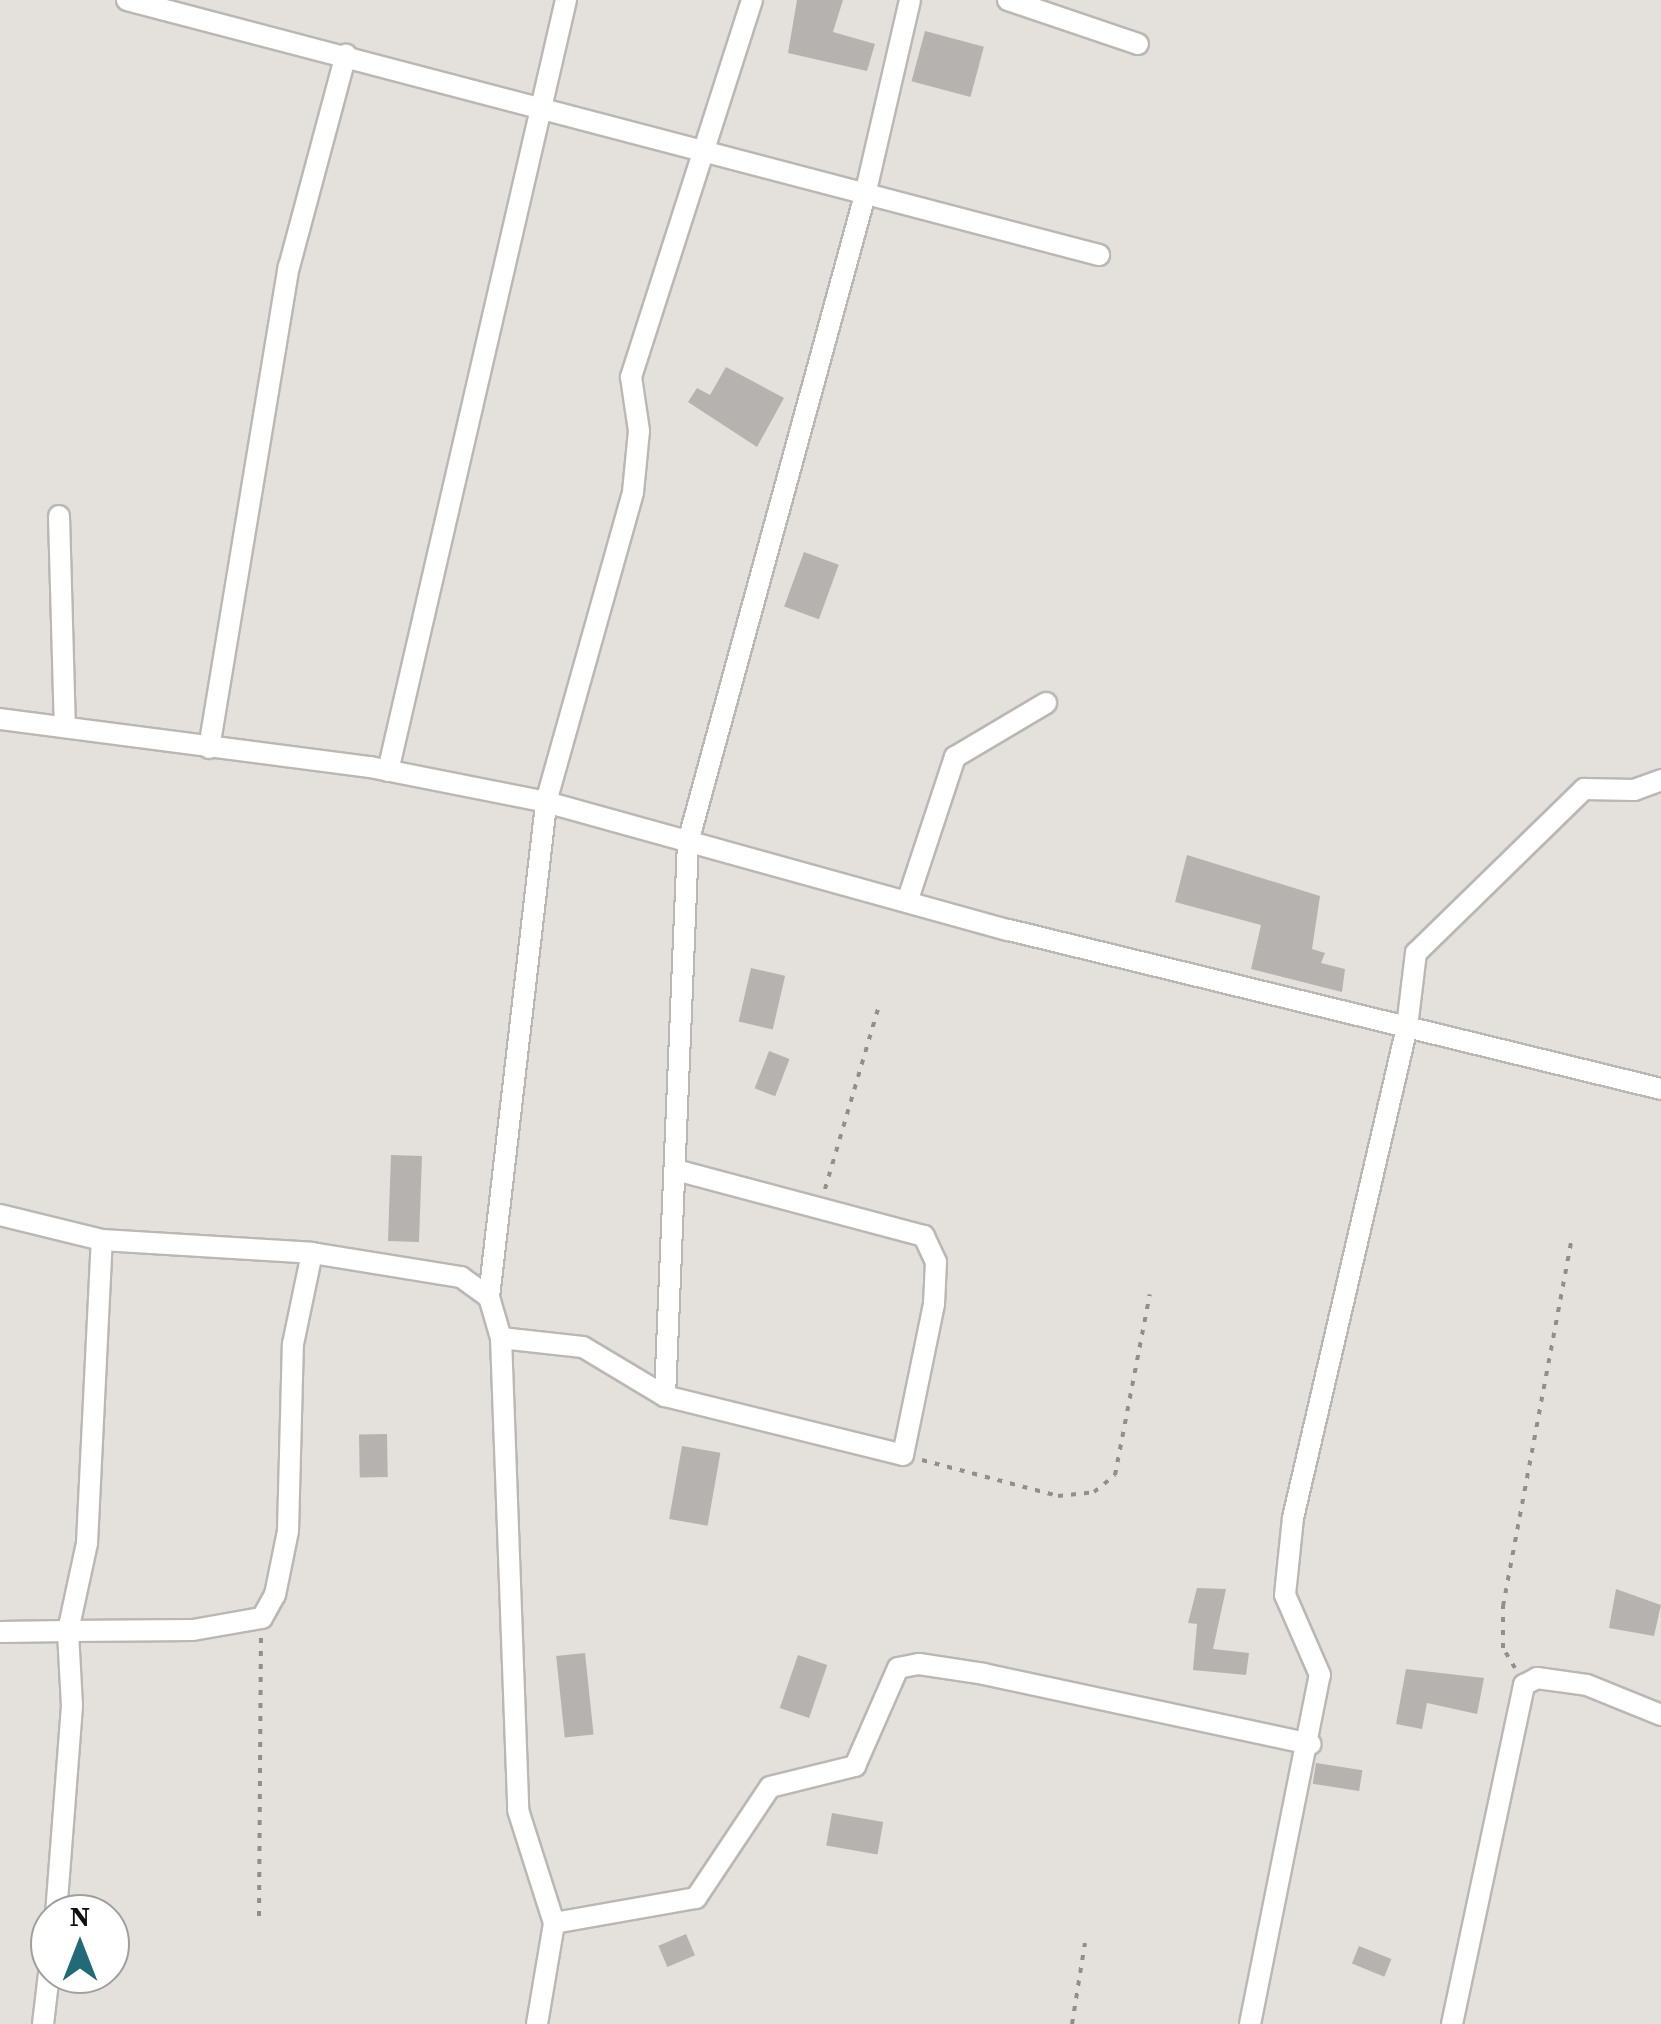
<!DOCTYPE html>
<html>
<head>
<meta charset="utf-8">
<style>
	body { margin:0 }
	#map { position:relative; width:1661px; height:2024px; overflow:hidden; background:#e4e1dd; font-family:"Source Serif 4",serif }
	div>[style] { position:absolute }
	.building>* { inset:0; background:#b6b2af; transform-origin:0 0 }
	.path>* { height:4px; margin-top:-2px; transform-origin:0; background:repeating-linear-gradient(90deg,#918f8c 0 5px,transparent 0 13px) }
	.roads { filter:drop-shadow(2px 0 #bbb7b4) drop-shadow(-2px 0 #bbb7b4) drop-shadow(0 2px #bbb7b4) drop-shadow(0 -2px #bbb7b4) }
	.minor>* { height:20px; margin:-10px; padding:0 10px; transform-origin:10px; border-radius:10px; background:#fff }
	span { translate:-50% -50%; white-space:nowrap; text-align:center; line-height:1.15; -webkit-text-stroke:8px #fff; paint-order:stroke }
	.north { position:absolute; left:30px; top:1894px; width:100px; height:100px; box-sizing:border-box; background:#fff; border:2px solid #a09f9f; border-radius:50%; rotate:0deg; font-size:28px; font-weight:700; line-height:40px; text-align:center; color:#11100e }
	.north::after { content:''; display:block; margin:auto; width:35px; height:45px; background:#226a77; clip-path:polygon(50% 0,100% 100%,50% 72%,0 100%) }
</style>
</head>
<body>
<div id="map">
	<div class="building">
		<div style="clip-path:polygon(797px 0,843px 0,833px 32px,875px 44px,867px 71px,788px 53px)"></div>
		<div style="left:925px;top:31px;width:61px;height:52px;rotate:15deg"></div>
		<div style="clip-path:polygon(726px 367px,784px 398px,757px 447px,688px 402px,697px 388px,710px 395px)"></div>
		<div style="left:804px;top:552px;width:37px;height:58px;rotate:20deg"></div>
		<div style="clip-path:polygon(1187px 855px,1320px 896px,1312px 949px,1325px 953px,1321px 963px,1345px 969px,1342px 992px,1251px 969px,1261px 925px,1175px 902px)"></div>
		<div style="left:751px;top:968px;width:35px;height:55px;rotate:13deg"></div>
		<div style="left:769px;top:1051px;width:22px;height:40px;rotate:21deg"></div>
		<div style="left:391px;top:1155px;width:31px;height:86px;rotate:2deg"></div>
		<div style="left:387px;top:1434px;width:43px;height:28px;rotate:89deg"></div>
		<div style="left:682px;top:1446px;width:39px;height:74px;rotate:10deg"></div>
		<div style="clip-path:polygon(1197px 1588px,1226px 1589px,1213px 1649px,1249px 1653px,1246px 1675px,1193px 1670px,1197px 1624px,1188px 1623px)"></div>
		<div style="clip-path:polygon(1616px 1589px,1661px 1605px,1654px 1636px,1609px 1628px)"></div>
		<div style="left:585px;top:1653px;width:82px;height:29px;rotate:84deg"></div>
		<div style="left:798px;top:1655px;width:31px;height:56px;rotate:19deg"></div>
		<div style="clip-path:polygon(1406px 1669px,1484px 1678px,1477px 1714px,1427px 1703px,1422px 1729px,1396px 1724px)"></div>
		<div style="left:1316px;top:1763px;width:47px;height:21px;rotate:9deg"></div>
		<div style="left:832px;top:1813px;width:52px;height:33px;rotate:10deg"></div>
		<div style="left:686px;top:1934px;width:23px;height:30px;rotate:67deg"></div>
		<div style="left:1359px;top:1946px;width:35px;height:19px;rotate:22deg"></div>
	</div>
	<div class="path">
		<div style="left:825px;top:1189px;width:188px;rotate:-73.6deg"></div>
		<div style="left:922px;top:1460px;width:141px;rotate:14.8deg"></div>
		<div style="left:1058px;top:1496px;width:36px;rotate:-6deg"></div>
		<div style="left:1094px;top:1492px;width:27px;rotate:-39deg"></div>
		<div style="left:1115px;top:1475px;width:184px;rotate:-79.1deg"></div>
		<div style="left:1515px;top:1668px;width:23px;rotate:-121deg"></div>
		<div style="left:1503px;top:1648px;width:42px;rotate:-90deg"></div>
		<div style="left:1503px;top:1606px;width:373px;rotate:-79.4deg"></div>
		<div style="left:259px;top:1916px;width:278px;rotate:-89.6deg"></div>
		<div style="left:1072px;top:2024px;width:82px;rotate:-80.9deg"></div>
	</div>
	<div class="roads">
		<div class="minor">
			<div style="left:127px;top:0;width:1005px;rotate:14.7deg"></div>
			<div style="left:1008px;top:0;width:137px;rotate:18.7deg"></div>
			<div style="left:59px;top:516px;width:211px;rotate:88.4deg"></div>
			<div style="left:0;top:719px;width:373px;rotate:7.4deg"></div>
			<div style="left:370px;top:767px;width:179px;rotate:11.2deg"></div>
			<div style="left:546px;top:802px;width:480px;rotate:15.5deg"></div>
			<div style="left:1009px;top:930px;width:671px;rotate:13.7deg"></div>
			<div style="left:209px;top:748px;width:488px;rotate:-80.6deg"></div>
			<div style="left:289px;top:267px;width:220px;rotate:-75deg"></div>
			<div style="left:388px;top:771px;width:791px;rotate:-77deg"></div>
			<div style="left:907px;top:902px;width:153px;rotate:-71.7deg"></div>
			<div style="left:955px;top:757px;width:106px;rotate:-30.7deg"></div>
			<div style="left:0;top:1215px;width:105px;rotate:13.8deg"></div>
			<div style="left:102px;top:1240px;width:210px;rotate:3.5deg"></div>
			<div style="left:312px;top:1253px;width:151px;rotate:9.2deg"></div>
			<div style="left:461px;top:1277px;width:34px;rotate:36deg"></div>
			<div style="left:489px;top:1297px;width:43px;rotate:73.7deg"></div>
			<div style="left:501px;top:1338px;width:472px;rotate:87.9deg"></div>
			<div style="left:518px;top:1810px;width:119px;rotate:72.3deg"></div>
			<div style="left:489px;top:1297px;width:498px;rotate:-83.4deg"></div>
			<div style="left:546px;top:802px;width:322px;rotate:-74.3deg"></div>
			<div style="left:633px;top:492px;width:61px;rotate:-84.4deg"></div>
			<div style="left:639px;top:431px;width:55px;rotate:-98.4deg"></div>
			<div style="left:631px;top:377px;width:396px;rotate:-72.2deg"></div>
			<div style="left:501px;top:1338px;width:82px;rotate:6.3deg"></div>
			<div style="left:583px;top:1347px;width:96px;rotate:30.9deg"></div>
			<div style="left:665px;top:1396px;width:245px;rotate:13.9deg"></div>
			<div style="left:903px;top:1455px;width:154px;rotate:-78.4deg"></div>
			<div style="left:934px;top:1304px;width:42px;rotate:-87.3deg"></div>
			<div style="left:936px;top:1262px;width:29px;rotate:-115deg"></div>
			<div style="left:924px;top:1236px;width:257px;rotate:-165.1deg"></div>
			<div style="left:665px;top:1396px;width:554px;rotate:-87.62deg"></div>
			<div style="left:688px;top:842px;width:671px;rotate:-74.7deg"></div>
			<div style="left:865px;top:195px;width:200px;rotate:-77deg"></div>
			<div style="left:0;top:1632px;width:68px;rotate:-0.8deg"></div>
			<div style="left:68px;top:1631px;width:90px;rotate:-77.8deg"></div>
			<div style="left:87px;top:1543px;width:303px;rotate:-87.2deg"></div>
			<div style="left:56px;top:1914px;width:209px;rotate:-85.6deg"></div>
			<div style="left:72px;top:1706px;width:75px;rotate:-93.1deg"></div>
			<div style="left:68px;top:1631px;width:125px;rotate:-0.5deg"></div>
			<div style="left:193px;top:1630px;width:70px;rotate:-9.9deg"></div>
			<div style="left:262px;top:1618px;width:26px;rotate:-61deg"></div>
			<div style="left:275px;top:1595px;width:65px;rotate:-78.5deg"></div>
			<div style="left:288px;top:1531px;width:187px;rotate:-88.5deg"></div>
			<div style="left:293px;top:1344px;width:93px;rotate:-78.2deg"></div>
			<div style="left:43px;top:2024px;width:59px;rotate:-83.2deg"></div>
			<div style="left:537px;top:2024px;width:102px;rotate:-80.4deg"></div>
			<div style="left:554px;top:1923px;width:144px;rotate:-10deg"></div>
			<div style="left:696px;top:1898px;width:133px;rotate:-56.3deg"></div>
			<div style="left:770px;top:1787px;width:88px;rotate:-13.9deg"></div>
			<div style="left:855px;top:1766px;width:107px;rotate:-66.3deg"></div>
			<div style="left:898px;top:1668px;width:21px;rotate:-11deg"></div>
			<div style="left:919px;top:1664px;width:66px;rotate:8.7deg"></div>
			<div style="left:984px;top:1674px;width:334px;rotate:12.1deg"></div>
			<div style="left:1250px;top:2024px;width:356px;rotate:-78.7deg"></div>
			<div style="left:1320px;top:1675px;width:87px;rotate:-113.6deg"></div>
			<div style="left:1285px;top:1595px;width:77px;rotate:-84.1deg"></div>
			<div style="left:1293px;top:1518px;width:504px;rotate:-76.93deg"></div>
			<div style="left:1407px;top:1027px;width:75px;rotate:-83.1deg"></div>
			<div style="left:1416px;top:953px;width:235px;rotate:-44.3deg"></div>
			<div style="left:1584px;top:789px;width:50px;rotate:1.1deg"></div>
			<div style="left:1634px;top:790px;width:29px;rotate:-20deg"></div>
			<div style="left:1452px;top:2024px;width:347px;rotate:-78deg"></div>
			<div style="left:1524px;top:1685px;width:15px;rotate:-28deg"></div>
			<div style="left:1537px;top:1678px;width:50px;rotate:8deg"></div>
			<div style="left:1587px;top:1685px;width:80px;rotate:22.1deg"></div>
		</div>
	</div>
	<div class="north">N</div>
</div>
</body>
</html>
